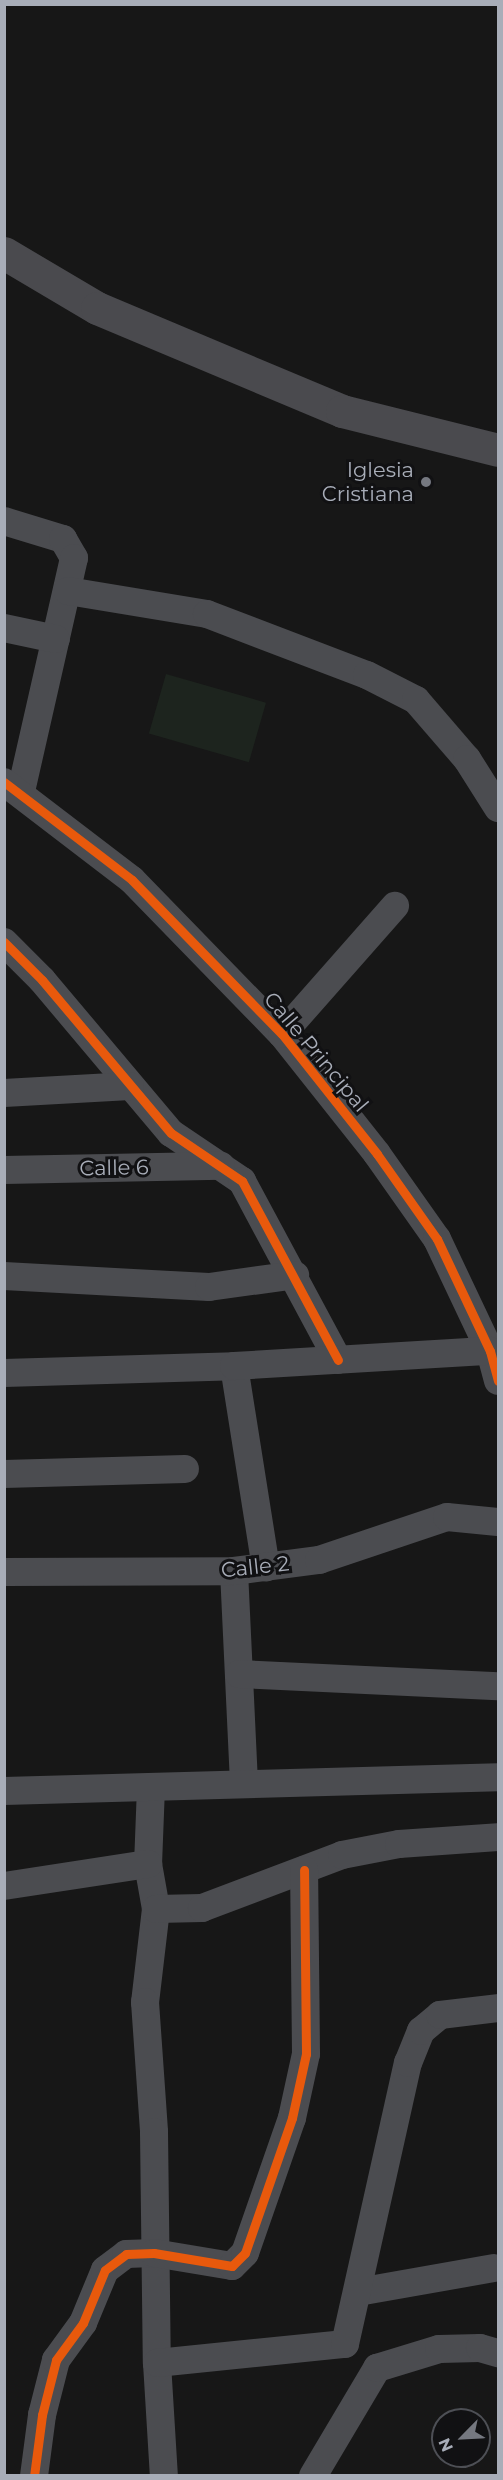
<!DOCTYPE html>
<html>
<head>
<meta charset="utf-8">
<style>
	body { margin:0 }
	#map { position:relative; width:503px; height:2480px; overflow:hidden; background:#171717; font-family:Montserrat,sans-serif }
	div>[style] { position:absolute }
	.green>* { inset:0; background:#1d241e; transform-origin:0 0 }
	.minor>* { height:28px; margin:-14px; padding:0 14px; transform-origin:14px; border-radius:14px; background:#4b4c50 }
	.secondary>* { height:33px; margin:-16.5px; padding:0 16.5px; transform-origin:16.5px; border-radius:16.5px; background:#4a4a4e }
	.cycleway>* { height:9px; margin:-4.5px; padding:0 4.5px; transform-origin:4.5px; border-radius:4.5px; background:#e8590c }
	.dots>* { width:16px; height:16px; translate:-50% -50%; box-sizing:border-box; border:3px solid #111113; border-radius:50% }
	span { translate:-50% -50%; white-space:nowrap; text-align:center; line-height:1.15; -webkit-text-stroke:6px #111113; paint-order:stroke }
	.poi-label { font-size:21px; color:#a8adb8 }
	.right { translate:-100% -50%; text-align:right }
	.street-label { font-size:21px; color:#a8adb8 }
	.frame { position:absolute; inset:0; border:6px solid #a8adb8; pointer-events:none }
	.north { position:absolute; left:431px; top:2408px; width:60px; height:60px; box-sizing:border-box; background:#111113; border:2px solid #4d4f55; border-radius:50%; rotate:246deg; font-size:16px; font-weight:700; line-height:24px; text-align:center; color:#a8adb8 }
	.north::after { content:''; display:block; margin:auto; width:21px; height:27px; background:#757880; clip-path:polygon(50% 0,100% 100%,50% 72%,0 100%) }
</style>
</head>
<body>
<div id="map">
	<div class="green">
		<div style="left:166px;top:674px;width:104px;height:62px;rotate:16deg"></div>
	</div>
	<div class="minor">
		<div style="left:4px;top:521px;width:62px;rotate:17deg"></div>
		<div style="left:63px;top:539px;width:22px;rotate:60deg"></div>
		<div style="left:74px;top:558px;width:239px;rotate:102.8deg"></div>
		<div style="left:68px;top:591px;width:141px;rotate:9.4deg"></div>
		<div style="left:207px;top:614px;width:171px;rotate:20.9deg"></div>
		<div style="left:367px;top:675px;width:55px;rotate:27deg"></div>
		<div style="left:416px;top:700px;width:78px;rotate:49.2deg"></div>
		<div style="left:467px;top:759px;width:58px;rotate:57.7deg"></div>
		<div style="left:4px;top:628px;width:53px;rotate:11.9deg"></div>
		<div style="left:4px;top:782px;width:161px;rotate:37.4deg"></div>
		<div style="left:132px;top:880px;width:215px;rotate:45.8deg"></div>
		<div style="left:282px;top:1034px;width:153px;rotate:51.6deg"></div>
		<div style="left:377px;top:1154px;width:104px;rotate:54.8deg"></div>
		<div style="left:437px;top:1239px;width:124px;rotate:64.7deg"></div>
		<div style="left:490px;top:1351px;width:31px;rotate:75deg"></div>
		<div style="left:4px;top:942px;width:54px;rotate:45deg"></div>
		<div style="left:42px;top:980px;width:200px;rotate:49.9deg"></div>
		<div style="left:171px;top:1133px;width:86px;rotate:34.1deg"></div>
		<div style="left:242px;top:1181px;width:203px;rotate:61.8deg"></div>
		<div style="left:282px;top:1034px;width:171px;rotate:-48.6deg"></div>
		<div style="left:4px;top:1093px;width:126px;rotate:-3.2deg"></div>
		<div style="left:4px;top:1170px;width:217px;rotate:-1.1deg"></div>
		<div style="left:4px;top:1276px;width:205px;rotate:3.1deg"></div>
		<div style="left:209px;top:1287px;width:87px;rotate:-7.9deg"></div>
		<div style="left:234px;top:1366px;width:204px;rotate:81deg"></div>
		<div style="left:4px;top:1373px;width:230px;rotate:-1.7deg"></div>
		<div style="left:234px;top:1366px;width:256px;rotate:-3.4deg"></div>
		<div style="left:4px;top:1474px;width:181px;rotate:-1.6deg"></div>
		<div style="left:234px;top:1571px;width:213px;rotate:87.3deg"></div>
		<div style="left:4px;top:1572px;width:230px;rotate:-0.2deg"></div>
		<div style="left:234px;top:1571px;width:86px;rotate:-7.4deg"></div>
		<div style="left:319px;top:1560px;width:135px;rotate:-18.6deg"></div>
		<div style="left:447px;top:1517px;width:51px;rotate:5.6deg"></div>
		<div style="left:239px;top:1674px;width:259px;rotate:2.7deg"></div>
		<div style="left:151px;top:1787px;width:77px;rotate:92.2deg"></div>
		<div style="left:148px;top:1864px;width:46px;rotate:79.9deg"></div>
		<div style="left:156px;top:1909px;width:94px;rotate:96.7deg"></div>
		<div style="left:145px;top:2002px;width:130px;rotate:86deg"></div>
		<div style="left:154px;top:2132px;width:231px;rotate:89.3deg"></div>
		<div style="left:157px;top:2363px;width:113px;rotate:86.5deg"></div>
		<div style="left:4px;top:1791px;width:494px;rotate:-1.6deg"></div>
		<div style="left:4px;top:1886px;width:146px;rotate:-8.7deg"></div>
		<div style="left:156px;top:1909px;width:46px;rotate:-1.2deg"></div>
		<div style="left:202px;top:1908px;width:150px;rotate:-20.7deg"></div>
		<div style="left:342px;top:1855px;width:58px;rotate:-10.9deg"></div>
		<div style="left:399px;top:1844px;width:99px;rotate:-4deg"></div>
		<div style="left:358px;top:2292px;width:138px;rotate:-10deg"></div>
		<div style="left:157px;top:2363px;width:189px;rotate:-5.8deg"></div>
		<div style="left:345px;top:2344px;width:288px;rotate:-77.4deg"></div>
		<div style="left:408px;top:2063px;width:35px;rotate:-68deg"></div>
		<div style="left:421px;top:2031px;width:25px;rotate:-40deg"></div>
		<div style="left:440px;top:2015px;width:58px;rotate:-6.9deg"></div>
		<div style="left:34px;top:2476px;width:62px;rotate:-82.5deg"></div>
		<div style="left:42px;top:2415px;width:57px;rotate:-75.7deg"></div>
		<div style="left:56px;top:2360px;width:46px;rotate:-53.9deg"></div>
		<div style="left:83px;top:2323px;width:57px;rotate:-67.5deg"></div>
		<div style="left:105px;top:2270px;width:26px;rotate:-37deg"></div>
		<div style="left:126px;top:2254px;width:28px;rotate:-2deg"></div>
		<div style="left:154px;top:2253px;width:79px;rotate:9.5deg"></div>
		<div style="left:232px;top:2266px;width:18px;rotate:-45deg"></div>
		<div style="left:245px;top:2253px;width:143px;rotate:-70.8deg"></div>
		<div style="left:292px;top:2118px;width:66px;rotate:-77.7deg"></div>
		<div style="left:306px;top:2054px;width:184px;rotate:-90.6deg"></div>
		<div style="left:313px;top:2476px;width:126px;rotate:-59.3deg"></div>
		<div style="left:377px;top:2368px;width:65px;rotate:-17deg"></div>
		<div style="left:439px;top:2349px;width:41px;rotate:-1.4deg"></div>
		<div style="left:480px;top:2348px;width:19px;rotate:16deg"></div>
	</div>
	<div class="secondary">
		<div style="left:4px;top:253px;width:108px;rotate:30.6deg"></div>
		<div style="left:97px;top:308px;width:266px;rotate:22.8deg"></div>
		<div style="left:342px;top:411px;width:161px;rotate:14deg"></div>
	</div>
	<div class="cycleway">
		<div style="left:4px;top:782px;width:161px;rotate:37.4deg"></div>
		<div style="left:132px;top:880px;width:215px;rotate:45.8deg"></div>
		<div style="left:282px;top:1034px;width:153px;rotate:51.6deg"></div>
		<div style="left:377px;top:1154px;width:104px;rotate:54.8deg"></div>
		<div style="left:437px;top:1239px;width:124px;rotate:64.7deg"></div>
		<div style="left:490px;top:1351px;width:31px;rotate:75deg"></div>
		<div style="left:4px;top:942px;width:54px;rotate:45deg"></div>
		<div style="left:42px;top:980px;width:200px;rotate:49.9deg"></div>
		<div style="left:171px;top:1133px;width:86px;rotate:34.1deg"></div>
		<div style="left:242px;top:1181px;width:203px;rotate:61.8deg"></div>
		<div style="left:34px;top:2476px;width:62px;rotate:-82.5deg"></div>
		<div style="left:42px;top:2415px;width:57px;rotate:-75.7deg"></div>
		<div style="left:56px;top:2360px;width:46px;rotate:-53.9deg"></div>
		<div style="left:83px;top:2323px;width:57px;rotate:-67.5deg"></div>
		<div style="left:105px;top:2270px;width:26px;rotate:-37deg"></div>
		<div style="left:126px;top:2254px;width:28px;rotate:-2deg"></div>
		<div style="left:154px;top:2253px;width:79px;rotate:9.5deg"></div>
		<div style="left:232px;top:2266px;width:18px;rotate:-45deg"></div>
		<div style="left:245px;top:2253px;width:143px;rotate:-70.8deg"></div>
		<div style="left:292px;top:2118px;width:66px;rotate:-77.7deg"></div>
		<div style="left:306px;top:2054px;width:184px;rotate:-90.6deg"></div>
	</div>
	<div class="dots">
		<div style="left:426px;top:482px;background:#757880"></div>
	</div>
	<div class="poi-label">
		<span class="right" style="left:414px;top:482px">Iglesia<br>Cristiana</span>
	</div>
	<div class="street-label">
		<span style="left:316px;top:1052px;rotate:50deg">Calle Principal</span>
		<span style="left:114px;top:1168px;rotate:-1deg">Calle 6</span>
		<span style="left:255px;top:1567px;rotate:-6deg">Calle 2</span>
	</div>
	<div class="frame"></div>
	<div class="north">N</div>
</div>
</body>
</html>
